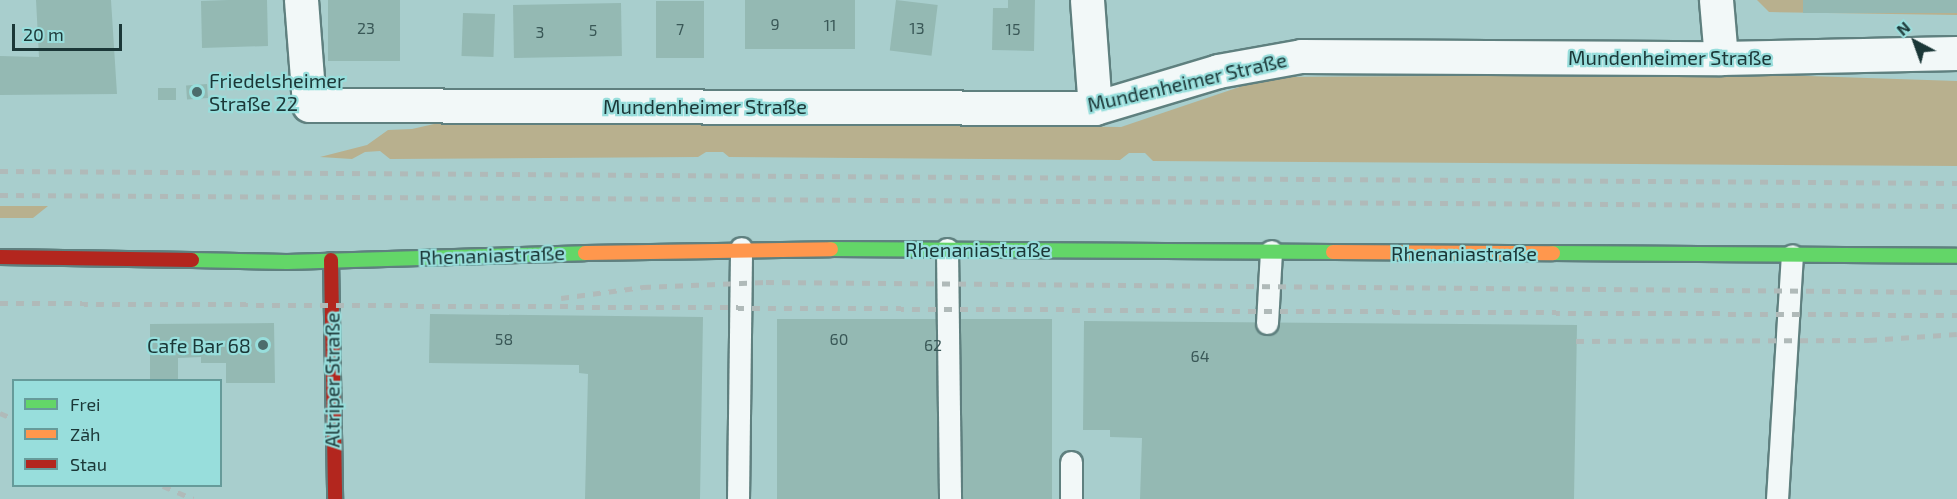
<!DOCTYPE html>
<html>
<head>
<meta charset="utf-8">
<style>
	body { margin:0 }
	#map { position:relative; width:1957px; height:499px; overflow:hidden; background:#a8cecd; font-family:"Exo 2",sans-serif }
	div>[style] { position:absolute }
	.green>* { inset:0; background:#b8b08e }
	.building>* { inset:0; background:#94b9b3; transform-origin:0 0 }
	.roads { filter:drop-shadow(2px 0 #5f807f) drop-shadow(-2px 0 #5f807f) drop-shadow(0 2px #5f807f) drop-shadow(0 -2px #5f807f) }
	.lane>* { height:21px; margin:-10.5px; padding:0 10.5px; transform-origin:10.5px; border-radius:10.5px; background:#f2f8f8 }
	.street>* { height:33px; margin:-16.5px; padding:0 16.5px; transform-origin:16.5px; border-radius:16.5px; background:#f2f8f8 }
	.fast>* { height:14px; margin:-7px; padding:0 7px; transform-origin:7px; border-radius:7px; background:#63d668 }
	.slow>* { height:14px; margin:-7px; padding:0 7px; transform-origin:7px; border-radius:7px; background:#ff974d }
	.jam>* { height:14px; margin:-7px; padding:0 7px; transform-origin:7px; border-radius:7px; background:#b3261e }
	.rail>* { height:4.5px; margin-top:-2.25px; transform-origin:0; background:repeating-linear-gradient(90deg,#b0bab9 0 8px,transparent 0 16px) }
	.dots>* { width:16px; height:16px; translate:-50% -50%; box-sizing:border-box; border:3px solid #98dedc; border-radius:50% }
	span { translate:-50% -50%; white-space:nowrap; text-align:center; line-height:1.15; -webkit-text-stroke:4.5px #98dedc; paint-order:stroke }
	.number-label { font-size:16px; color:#3a5857 }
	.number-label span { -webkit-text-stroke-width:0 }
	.street-label { font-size:20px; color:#1b3737 }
	.poi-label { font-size:20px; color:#1b3737 }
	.left { translate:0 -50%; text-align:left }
	.right { translate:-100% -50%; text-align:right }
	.legend { position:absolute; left:12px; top:379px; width:210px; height:108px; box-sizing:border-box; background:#98dedc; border:2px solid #669b9a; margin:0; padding:8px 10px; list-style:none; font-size:18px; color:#1b3737 }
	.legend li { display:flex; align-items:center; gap:12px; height:30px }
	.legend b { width:30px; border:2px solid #669b9a }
	.north { position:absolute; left:1885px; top:12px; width:60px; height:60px; -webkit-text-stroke:4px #98dedc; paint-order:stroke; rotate:319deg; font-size:16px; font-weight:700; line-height:24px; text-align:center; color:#1b3737 }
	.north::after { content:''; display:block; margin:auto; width:21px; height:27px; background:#1b3737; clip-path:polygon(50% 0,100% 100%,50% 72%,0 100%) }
	.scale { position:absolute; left:12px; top:24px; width:110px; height:27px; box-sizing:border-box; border:3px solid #1b3737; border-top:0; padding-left:8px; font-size:18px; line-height:21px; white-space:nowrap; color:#1b3737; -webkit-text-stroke:4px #98dedc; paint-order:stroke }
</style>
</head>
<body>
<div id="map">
	<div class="green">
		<div style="clip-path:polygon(1757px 0,1957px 0,1957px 15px,1769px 12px)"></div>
		<div style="clip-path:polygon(1744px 74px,1957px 81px,1957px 166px,1153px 161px,1145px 153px,1129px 153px,1120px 160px,729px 157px,723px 152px,706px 152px,698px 157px,390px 159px,380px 151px,365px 152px,352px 159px,320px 157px,367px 145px,388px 130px,412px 129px,456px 119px,1121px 127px,1269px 77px)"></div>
		<div style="clip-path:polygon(0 206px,48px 206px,33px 218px,0 218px)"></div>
	</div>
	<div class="building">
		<div style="clip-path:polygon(36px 0,111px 0,117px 94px,0 95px,0 56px,39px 57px)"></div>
		<div style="clip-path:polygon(228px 0,267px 0,268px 46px,202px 48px,201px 1px)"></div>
		<div style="left:328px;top:0;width:72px;height:61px"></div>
		<div style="left:745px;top:0;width:110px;height:49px"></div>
		<div style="left:896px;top:0;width:42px;height:51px;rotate:7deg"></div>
		<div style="clip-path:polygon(1008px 0,1035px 0,1034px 51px,992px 50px,993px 8px,1008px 8px)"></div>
		<div style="left:1803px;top:0;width:154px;height:13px"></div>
		<div style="left:656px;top:1px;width:48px;height:57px"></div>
		<div style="left:621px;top:3px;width:53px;height:108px;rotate:89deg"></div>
		<div style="left:463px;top:13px;width:32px;height:43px;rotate:2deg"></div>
		<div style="left:207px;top:84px;width:14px;height:21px;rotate:86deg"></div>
		<div style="left:176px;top:88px;width:12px;height:18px;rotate:90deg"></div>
		<div style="clip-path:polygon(430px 314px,703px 317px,700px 499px,585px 499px,588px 374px,579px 373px,579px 365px,429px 363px)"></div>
		<div style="left:777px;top:319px;width:275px;height:180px"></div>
		<div style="clip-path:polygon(1084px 321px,1577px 325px,1574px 499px,1140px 499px,1142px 438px,1110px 437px,1110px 430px,1083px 430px)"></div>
		<div style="clip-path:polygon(274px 323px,275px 383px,226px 383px,226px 363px,201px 363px,201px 357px,178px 358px,178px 380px,150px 380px,150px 324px)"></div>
	</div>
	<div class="roads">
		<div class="lane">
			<div style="left:947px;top:249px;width:250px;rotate:89.3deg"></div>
			<div style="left:1267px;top:323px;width:72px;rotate:-86.8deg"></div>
			<div style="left:1071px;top:462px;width:37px;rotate:90deg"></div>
			<div style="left:738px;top:499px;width:251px;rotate:-89.3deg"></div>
			<div style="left:1777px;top:499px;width:244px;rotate:-86.5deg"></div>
		</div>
		<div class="street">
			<div style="left:301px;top:0;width:105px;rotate:85.6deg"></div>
			<div style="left:309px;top:105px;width:786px;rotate:0.22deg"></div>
			<div style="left:1095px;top:108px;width:128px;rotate:-16.7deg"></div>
			<div style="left:1218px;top:71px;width:84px;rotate:-10.2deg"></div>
			<div style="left:1301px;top:56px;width:420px;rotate:0.3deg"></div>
			<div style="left:1721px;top:58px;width:236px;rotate:-1.2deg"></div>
			<div style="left:1087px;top:0;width:108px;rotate:85.8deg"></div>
			<div style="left:1716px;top:0;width:58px;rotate:85.1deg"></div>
		</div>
		<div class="fast">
			<div style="left:831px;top:249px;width:502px;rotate:0.34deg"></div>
			<div style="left:1553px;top:253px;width:404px;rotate:0.4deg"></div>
			<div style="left:192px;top:260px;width:95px;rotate:1.2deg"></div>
			<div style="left:287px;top:262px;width:298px;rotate:-1.7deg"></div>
		</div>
		<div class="slow">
			<div style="left:1333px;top:252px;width:220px;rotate:0.3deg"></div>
			<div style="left:585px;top:253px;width:246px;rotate:-0.9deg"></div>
		</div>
		<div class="jam">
			<div style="left:0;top:257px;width:192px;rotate:0.9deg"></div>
			<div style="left:331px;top:260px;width:239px;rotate:89deg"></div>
		</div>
	</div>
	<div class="rail">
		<div style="left:0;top:171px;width:1957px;rotate:0.35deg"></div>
		<div style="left:0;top:195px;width:1957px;rotate:0.32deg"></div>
		<div style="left:561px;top:298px;width:83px;rotate:-7.6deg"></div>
		<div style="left:643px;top:287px;width:123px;rotate:-2.3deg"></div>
		<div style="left:766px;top:282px;width:1191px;rotate:0.48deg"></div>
		<div style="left:0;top:303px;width:1957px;rotate:0.35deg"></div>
		<div style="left:1576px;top:341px;width:293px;rotate:-0.2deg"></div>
		<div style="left:1869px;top:340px;width:88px;rotate:-3.9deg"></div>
		<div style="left:0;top:413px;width:15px;rotate:23deg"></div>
		<div style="left:163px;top:486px;width:33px;rotate:23deg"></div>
	</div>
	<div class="dots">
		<div style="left:197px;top:92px;background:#4c6c6c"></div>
		<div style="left:263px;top:345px;background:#4c6c6c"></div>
	</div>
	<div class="number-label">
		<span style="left:775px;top:24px">9</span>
		<span style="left:830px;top:25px">11</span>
		<span style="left:366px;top:28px">23</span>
		<span style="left:917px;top:28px">13</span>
		<span style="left:680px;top:29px">7</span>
		<span style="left:1013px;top:29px">15</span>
		<span style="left:593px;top:30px">5</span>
		<span style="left:540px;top:32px">3</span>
		<span style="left:504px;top:339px">58</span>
		<span style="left:839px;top:339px">60</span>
		<span style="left:933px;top:345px">62</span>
		<span style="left:1200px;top:356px">64</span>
	</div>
	<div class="street-label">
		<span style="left:1670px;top:57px">Mundenheimer Straße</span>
		<span style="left:1187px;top:82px;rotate:-13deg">Mundenheimer Straße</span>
		<span style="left:705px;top:106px">Mundenheimer Straße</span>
		<span style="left:978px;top:249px">Rhenaniastraße</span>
		<span style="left:1464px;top:253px">Rhenaniastraße</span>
		<span style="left:492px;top:255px;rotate:-2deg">Rhenaniastraße</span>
		<span style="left:332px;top:380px;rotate:-90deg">Altriper Straße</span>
	</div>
	<div class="poi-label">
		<span class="left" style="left:209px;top:92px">Friedelsheimer<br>Straße 22</span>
		<span class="right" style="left:251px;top:345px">Cafe Bar 68</span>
	</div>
	<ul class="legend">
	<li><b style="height:8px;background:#63d668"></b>Frei</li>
	<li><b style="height:8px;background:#ff974d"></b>Zäh</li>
	<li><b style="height:8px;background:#b3261e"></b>Stau</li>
	</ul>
	<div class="north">N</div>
	<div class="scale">20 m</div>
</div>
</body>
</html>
